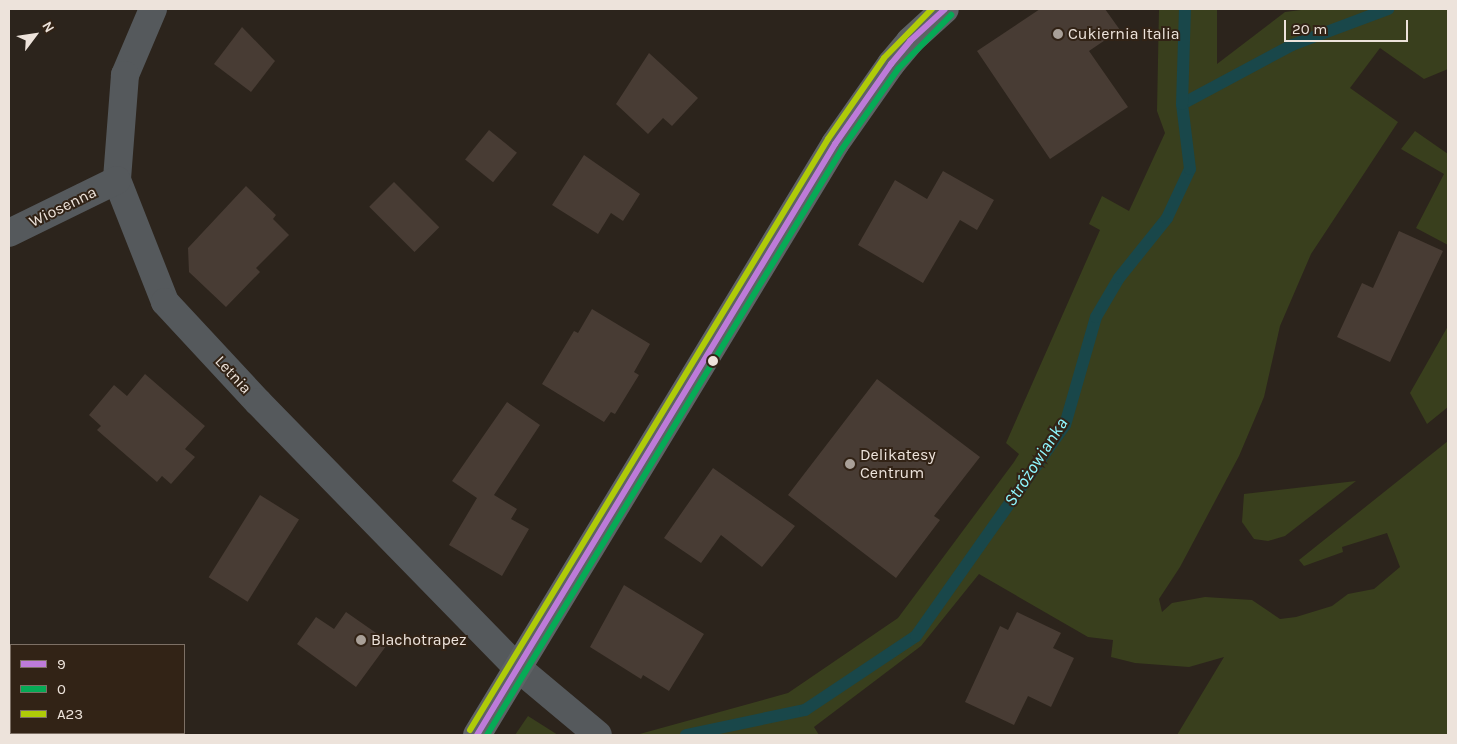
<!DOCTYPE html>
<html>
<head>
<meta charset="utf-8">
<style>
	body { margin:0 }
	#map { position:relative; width:1457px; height:744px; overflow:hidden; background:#2c241c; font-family:Karla,sans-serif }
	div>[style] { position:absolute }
	.green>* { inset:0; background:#393f1d }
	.stream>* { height:12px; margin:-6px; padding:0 6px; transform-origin:6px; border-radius:6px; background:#19474a }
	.building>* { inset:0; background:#483c34; transform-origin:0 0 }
	.minor>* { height:28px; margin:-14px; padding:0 14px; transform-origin:14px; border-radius:14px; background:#55595c }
	.major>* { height:28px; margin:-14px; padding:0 14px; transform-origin:14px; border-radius:14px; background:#5e6265 }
	.bus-1>* { height:6px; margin:-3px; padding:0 3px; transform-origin:3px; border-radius:3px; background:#bd7bd9 }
	.bus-2>* { height:6px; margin:-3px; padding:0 3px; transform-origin:3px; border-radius:3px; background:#06aa56 }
	.bus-3>* { height:6px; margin:-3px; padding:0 3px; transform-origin:3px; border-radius:3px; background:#afcb08 }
	.dots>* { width:14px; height:14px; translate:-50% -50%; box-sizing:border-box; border:2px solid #322316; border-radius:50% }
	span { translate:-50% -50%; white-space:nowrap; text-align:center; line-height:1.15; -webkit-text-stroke:4px #322316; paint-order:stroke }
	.poi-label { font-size:16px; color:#ede3db }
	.left { translate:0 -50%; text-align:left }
	.street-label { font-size:16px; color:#ede3db }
	.water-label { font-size:18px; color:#8ff6fe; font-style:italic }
	.frame { position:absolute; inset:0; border:10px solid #ede3db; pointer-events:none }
	.legend { position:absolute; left:10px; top:644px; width:175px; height:90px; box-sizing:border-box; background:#322316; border:1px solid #7d7065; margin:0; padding:6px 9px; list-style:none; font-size:15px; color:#ede3db }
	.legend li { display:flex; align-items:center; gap:10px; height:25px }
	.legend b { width:25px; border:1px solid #7d7065 }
	.north { position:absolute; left:10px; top:10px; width:50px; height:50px; -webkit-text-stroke:4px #322316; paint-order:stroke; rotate:59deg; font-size:14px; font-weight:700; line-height:20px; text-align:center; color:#ede3db }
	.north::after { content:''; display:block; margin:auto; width:18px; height:22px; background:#ede3db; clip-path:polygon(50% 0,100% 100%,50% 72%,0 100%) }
	.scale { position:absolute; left:1284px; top:20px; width:124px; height:22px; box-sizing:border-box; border:2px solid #ede3db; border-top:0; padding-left:6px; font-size:15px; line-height:18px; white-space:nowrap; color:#ede3db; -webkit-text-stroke:4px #322316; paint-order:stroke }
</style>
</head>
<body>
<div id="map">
	<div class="green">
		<div style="clip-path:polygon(1159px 9px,1217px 9px,1217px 64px,1285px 12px,1309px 9px,1448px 9px,1448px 69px,1424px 79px,1380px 48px,1350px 88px,1398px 122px,1311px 254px,1280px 326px,1264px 397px,1239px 456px,1180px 567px,1159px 599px,1162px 612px,1172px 603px,1205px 597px,1252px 600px,1280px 619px,1296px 617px,1332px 606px,1348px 594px,1374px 589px,1400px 567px,1387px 533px,1342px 547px,1343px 552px,1304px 566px,1299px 560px,1448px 441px,1448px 735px,1177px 735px,1224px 657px,1189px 667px,1135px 663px,1111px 657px,1113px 640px,1088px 637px,979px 574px,921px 646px,814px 727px,819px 735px,636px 735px,788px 693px,898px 618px,1014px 462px,1019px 454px,1006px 443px,1100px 230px,1089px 224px,1102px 196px,1129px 211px,1165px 133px,1157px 111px)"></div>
		<div style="clip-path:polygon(1415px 131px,1448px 154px,1448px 245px,1416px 228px,1444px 174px,1401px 149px)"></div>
		<div style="clip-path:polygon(1448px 326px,1448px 407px,1427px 424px,1410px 393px)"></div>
		<div style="clip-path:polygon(1356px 481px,1285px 536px,1268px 541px,1254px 539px,1242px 522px,1244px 494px)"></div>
		<div style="clip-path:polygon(528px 716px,558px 735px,515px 735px)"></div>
	</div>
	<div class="stream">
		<div style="left:1182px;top:104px;width:125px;rotate:-28.2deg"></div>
		<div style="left:1292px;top:45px;width:103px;rotate:-20.6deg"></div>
		<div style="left:9px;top:696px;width:3px;rotate:45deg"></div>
		<div style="left:53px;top:733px;width:4px;rotate:34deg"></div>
		<div style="left:686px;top:735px;width:122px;rotate:-11.9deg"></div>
		<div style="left:805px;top:710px;width:133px;rotate:-33.7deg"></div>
		<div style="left:916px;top:636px;width:258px;rotate:-54.8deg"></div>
		<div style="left:1065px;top:425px;width:112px;rotate:-74deg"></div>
		<div style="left:1096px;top:317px;width:45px;rotate:-59.5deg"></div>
		<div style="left:1119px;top:278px;width:77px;rotate:-51.3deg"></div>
		<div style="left:1167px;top:218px;width:54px;rotate:-64.9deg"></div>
		<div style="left:1190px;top:169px;width:65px;rotate:-97deg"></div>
		<div style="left:1182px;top:104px;width:95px;rotate:-88.2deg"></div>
	</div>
	<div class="building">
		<div style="clip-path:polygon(1040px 9px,1105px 9px,1120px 30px,1089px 51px,1128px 107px,1050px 159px,977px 51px)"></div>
		<div style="clip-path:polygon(242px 27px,275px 61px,251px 92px,214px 64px)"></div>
		<div style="clip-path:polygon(649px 53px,698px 98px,672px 126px,663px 118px,648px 134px,616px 104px)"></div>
		<div style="left:489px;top:130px;width:36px;height:38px;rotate:39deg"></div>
		<div style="clip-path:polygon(584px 155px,640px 194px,623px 221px,611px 213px,598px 234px,552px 205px)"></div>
		<div style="clip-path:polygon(943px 171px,994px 200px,977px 230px,960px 220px,923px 283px,858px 245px,895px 180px,927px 199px)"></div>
		<div style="left:394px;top:182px;width:64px;height:35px;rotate:45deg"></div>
		<div style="clip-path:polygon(246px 186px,276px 215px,273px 219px,289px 235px,256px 268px,260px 272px,226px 307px,189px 272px,188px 248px)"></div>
		<div style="clip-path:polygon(1399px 231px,1443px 251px,1390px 362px,1337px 337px,1362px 283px,1373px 288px)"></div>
		<div style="clip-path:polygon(592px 309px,650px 344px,634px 372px,639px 375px,615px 414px,611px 412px,604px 422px,542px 384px,574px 331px,578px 333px)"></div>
		<div style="clip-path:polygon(145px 374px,205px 426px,185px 449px,195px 457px,171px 484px,162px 476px,157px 482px,97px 430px,101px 426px,89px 415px,114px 385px,127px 396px)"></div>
		<div style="clip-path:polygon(877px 379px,980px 457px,934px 516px,940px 520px,896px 578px,788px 495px)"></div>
		<div style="clip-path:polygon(507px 402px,540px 425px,494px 495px,517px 509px,511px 519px,529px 529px,502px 576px,449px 545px,477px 498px,452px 481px)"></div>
		<div style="clip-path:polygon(713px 468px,795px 526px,762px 567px,721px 535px,701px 563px,664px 538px)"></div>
		<div style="left:260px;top:495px;width:46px;height:97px;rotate:32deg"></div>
		<div style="clip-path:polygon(624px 585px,704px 634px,669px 691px,643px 675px,641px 679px,590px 647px)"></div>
		<div style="clip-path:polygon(346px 612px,389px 642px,356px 687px,297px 644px,316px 617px,334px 629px)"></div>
		<div style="clip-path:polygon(1017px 612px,1061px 633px,1053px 648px,1074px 658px,1051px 707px,1028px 696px,1014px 725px,965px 702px,1000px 626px,1008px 630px)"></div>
	</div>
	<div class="minor">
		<div style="left:153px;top:9px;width:72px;rotate:113deg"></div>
		<div style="left:125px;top:75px;width:105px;rotate:94.4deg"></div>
		<div style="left:117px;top:180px;width:131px;rotate:68.5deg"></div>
		<div style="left:165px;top:302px;width:137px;rotate:47.1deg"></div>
		<div style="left:258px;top:402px;width:372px;rotate:45.7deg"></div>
		<div style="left:518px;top:668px;width:104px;rotate:39.9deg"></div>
		<div style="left:9px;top:233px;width:120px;rotate:-26.1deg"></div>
	</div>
	<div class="major">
		<div style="left:477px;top:735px;width:691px;rotate:-58.79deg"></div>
		<div style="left:835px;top:144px;width:98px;rotate:-55deg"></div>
		<div style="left:891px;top:64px;width:30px;rotate:-50deg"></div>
		<div style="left:910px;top:41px;width:47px;rotate:-42.4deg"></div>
	</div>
	<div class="bus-1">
		<div style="left:477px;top:735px;width:691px;rotate:-58.79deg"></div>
		<div style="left:835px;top:144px;width:98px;rotate:-55deg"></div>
		<div style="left:891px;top:64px;width:30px;rotate:-50deg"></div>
		<div style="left:910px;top:41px;width:47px;rotate:-42.4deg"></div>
	</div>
	<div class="bus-2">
		<div style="left:487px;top:735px;width:685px;rotate:-58.79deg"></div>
		<div style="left:842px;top:149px;width:98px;rotate:-55deg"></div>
		<div style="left:898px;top:69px;width:76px;rotate:-45.5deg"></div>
	</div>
	<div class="bus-3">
		<div style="left:470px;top:730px;width:691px;rotate:-58.79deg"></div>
		<div style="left:828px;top:139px;width:98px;rotate:-55.3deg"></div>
		<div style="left:884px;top:58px;width:69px;rotate:-45.6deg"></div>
	</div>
	<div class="dots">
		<div style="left:1058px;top:34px;background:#a9a098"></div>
		<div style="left:713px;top:361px;background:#ede3db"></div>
		<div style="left:850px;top:464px;background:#a9a098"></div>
		<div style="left:361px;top:640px;background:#a9a098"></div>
	</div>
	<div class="poi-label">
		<span class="left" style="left:1068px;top:34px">Cukiernia Italia</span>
		<span class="left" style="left:860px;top:464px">Delikatesy<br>Centrum</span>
		<span class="left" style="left:371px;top:640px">Blachotrapez</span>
	</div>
	<div class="street-label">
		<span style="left:63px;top:207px;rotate:-26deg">Wiosenna</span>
		<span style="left:233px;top:375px;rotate:47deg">Letnia</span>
	</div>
	<div class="water-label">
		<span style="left:1036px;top:462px;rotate:-57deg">Stróżowianka</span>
	</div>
	<div class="frame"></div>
	<ul class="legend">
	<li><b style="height:6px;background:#bd7bd9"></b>9</li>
	<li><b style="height:6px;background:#06aa56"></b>0</li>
	<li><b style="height:6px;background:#afcb08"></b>A23</li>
	</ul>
	<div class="north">N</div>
	<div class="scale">20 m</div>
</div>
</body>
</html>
